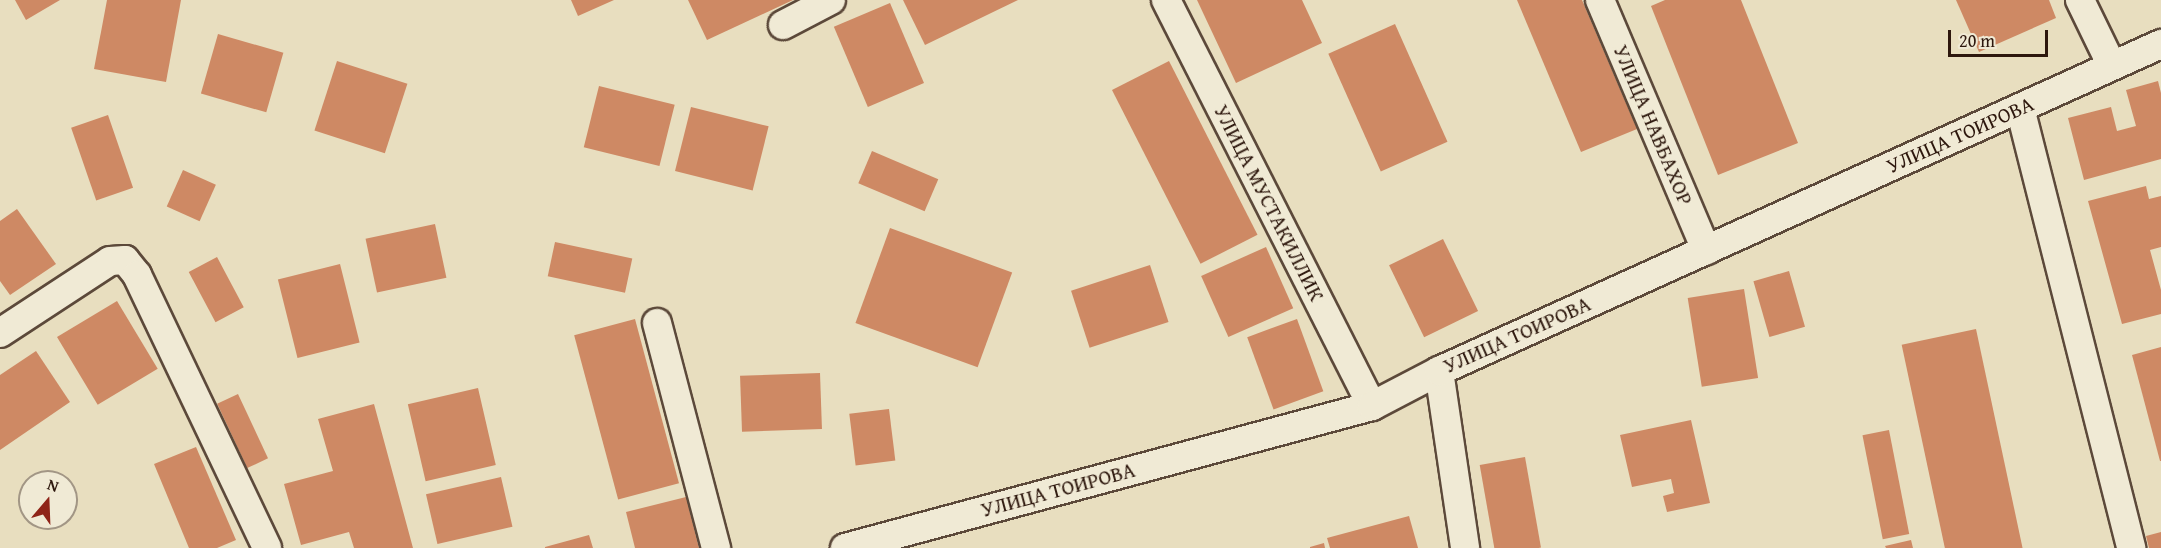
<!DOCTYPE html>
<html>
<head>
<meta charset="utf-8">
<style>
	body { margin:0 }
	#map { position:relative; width:2161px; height:548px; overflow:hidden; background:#e8debf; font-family:"Gentium Book Plus",serif }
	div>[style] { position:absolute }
	.building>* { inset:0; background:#ce8964; transform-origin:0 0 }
	.roads { filter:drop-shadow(2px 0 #5c493a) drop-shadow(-2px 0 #5c493a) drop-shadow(0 2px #5c493a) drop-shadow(0 -2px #5c493a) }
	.minor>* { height:28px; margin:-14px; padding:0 14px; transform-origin:14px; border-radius:14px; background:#f0ead5 }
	span { translate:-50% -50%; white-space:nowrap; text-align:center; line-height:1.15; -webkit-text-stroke:4.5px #f0ead5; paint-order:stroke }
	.street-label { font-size:21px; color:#2d170d }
	.north { position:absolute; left:18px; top:470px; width:60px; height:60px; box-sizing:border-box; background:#f0ead5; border:2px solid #a29685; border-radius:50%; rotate:19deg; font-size:16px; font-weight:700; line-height:24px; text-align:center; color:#2d170d }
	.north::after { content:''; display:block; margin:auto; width:21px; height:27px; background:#8f2418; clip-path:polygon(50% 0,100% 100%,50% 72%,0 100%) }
	.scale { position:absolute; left:1948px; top:30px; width:100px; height:27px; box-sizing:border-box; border:3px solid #2d170d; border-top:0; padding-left:8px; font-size:18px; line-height:21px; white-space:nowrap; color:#2d170d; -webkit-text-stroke:4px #f0ead5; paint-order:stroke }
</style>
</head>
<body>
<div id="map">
	<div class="building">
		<div style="clip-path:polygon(15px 0,60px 0,26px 20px)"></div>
		<div style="clip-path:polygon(107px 0,181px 0,166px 82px,94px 69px)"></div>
		<div style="clip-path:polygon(571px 0,614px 0,578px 16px)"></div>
		<div style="clip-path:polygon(688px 0,793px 0,707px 40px)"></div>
		<div style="clip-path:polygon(903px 0,1018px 0,925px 45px)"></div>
		<div style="clip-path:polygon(1197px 0,1302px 0,1322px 43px,1236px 83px)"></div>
		<div style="clip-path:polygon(1517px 0,1582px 0,1637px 129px,1581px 152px)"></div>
		<div style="clip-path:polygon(1665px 0,1741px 0,1798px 143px,1718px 175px,1651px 6px)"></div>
		<div style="clip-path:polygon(1956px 0,2049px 0,2056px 18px,1979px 52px)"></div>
		<div style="left:890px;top:3px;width:87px;height:61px;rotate:67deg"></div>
		<div style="left:1395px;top:24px;width:129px;height:73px;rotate:66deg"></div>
		<div style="left:218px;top:34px;width:68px;height:62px;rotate:16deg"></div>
		<div style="left:337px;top:61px;width:74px;height:73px;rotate:18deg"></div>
		<div style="left:1169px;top:61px;width:195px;height:64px;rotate:63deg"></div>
		<div style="clip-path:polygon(2158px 81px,2161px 93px,2161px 159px,2084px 180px,2068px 118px,2111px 107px,2117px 131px,2136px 126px,2126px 90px)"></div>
		<div style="left:599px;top:86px;width:78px;height:63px;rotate:14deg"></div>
		<div style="left:691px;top:107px;width:80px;height:66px;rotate:14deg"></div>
		<div style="left:108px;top:115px;width:77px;height:39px;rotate:71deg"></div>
		<div style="left:872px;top:151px;width:72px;height:35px;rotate:23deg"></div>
		<div style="left:183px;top:170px;width:36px;height:40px;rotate:24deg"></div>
		<div style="clip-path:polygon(2146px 186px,2149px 199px,2161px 196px,2161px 247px,2150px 250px,2161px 290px,2161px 314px,2122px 324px,2088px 201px)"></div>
		<div style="clip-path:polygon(17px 209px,56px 264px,10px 295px,0 281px,0 221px)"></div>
		<div style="left:435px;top:224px;width:55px;height:71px;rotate:78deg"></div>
		<div style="left:890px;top:228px;width:130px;height:101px;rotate:20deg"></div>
		<div style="left:1443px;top:239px;width:80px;height:60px;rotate:64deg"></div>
		<div style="left:555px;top:242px;width:79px;height:35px;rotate:12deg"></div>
		<div style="left:1266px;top:247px;width:67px;height:71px;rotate:66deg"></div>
		<div style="left:217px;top:257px;width:57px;height:32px;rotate:62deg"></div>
		<div style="left:340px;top:264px;width:81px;height:64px;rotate:76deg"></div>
		<div style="left:1150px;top:265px;width:60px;height:83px;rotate:72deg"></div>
		<div style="left:1789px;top:271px;width:58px;height:37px;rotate:74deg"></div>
		<div style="left:1744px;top:289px;width:90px;height:57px;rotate:81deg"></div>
		<div style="left:117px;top:301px;width:79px;height:70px;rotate:59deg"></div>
		<div style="left:635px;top:319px;width:170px;height:63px;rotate:75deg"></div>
		<div style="left:1297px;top:319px;width:77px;height:53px;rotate:70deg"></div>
		<div style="left:1976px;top:329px;width:224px;height:76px;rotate:78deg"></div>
		<div style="clip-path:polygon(2161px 347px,2161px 461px,2160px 461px,2132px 355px)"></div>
		<div style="clip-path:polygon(36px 351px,70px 402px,0 450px,0 375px)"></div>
		<div style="left:820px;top:373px;width:56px;height:80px;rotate:88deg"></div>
		<div style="left:478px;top:388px;width:79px;height:72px;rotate:77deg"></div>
		<div style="left:238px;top:394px;width:71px;height:23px;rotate:65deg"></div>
		<div style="clip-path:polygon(374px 404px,413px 548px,354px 548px,349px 532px,301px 545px,284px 484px,333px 471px,318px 419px)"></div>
		<div style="left:889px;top:409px;width:52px;height:40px;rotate:83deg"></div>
		<div style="clip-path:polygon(1691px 420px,1710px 503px,1667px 512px,1663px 496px,1674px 493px,1671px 479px,1632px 487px,1620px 435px)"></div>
		<div style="left:1889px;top:430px;width:106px;height:27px;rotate:79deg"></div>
		<div style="clip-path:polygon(196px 447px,236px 540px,217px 548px,189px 548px,154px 464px)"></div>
		<div style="left:1525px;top:457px;width:92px;height:46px;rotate:80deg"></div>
		<div style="left:501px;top:477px;width:51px;height:77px;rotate:77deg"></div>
		<div style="clip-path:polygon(686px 497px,699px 548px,635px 548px,626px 512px)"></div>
		<div style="clip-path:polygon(1409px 516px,1418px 548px,1330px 548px,1327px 538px)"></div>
		<div style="clip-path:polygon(2161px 532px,2161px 548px,2149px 548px,2146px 536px)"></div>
		<div style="clip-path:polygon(589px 535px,593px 548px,545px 548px,545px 547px)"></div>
		<div style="clip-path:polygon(1911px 540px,1913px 548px,1886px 548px,1885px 546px)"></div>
		<div style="clip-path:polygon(1324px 543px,1325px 548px,1310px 548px,1310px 547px)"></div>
	</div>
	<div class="roads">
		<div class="minor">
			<div style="left:1166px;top:0;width:455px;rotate:63.1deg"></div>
			<div style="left:1600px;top:0;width:272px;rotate:67deg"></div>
			<div style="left:2080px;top:0;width:73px;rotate:64.1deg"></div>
			<div style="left:783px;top:25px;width:54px;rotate:-27.5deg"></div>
			<div style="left:2020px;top:108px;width:454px;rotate:75.8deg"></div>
			<div style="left:657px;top:323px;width:233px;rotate:75.3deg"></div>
			<div style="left:0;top:333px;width:131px;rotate:-33.2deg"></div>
			<div style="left:110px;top:261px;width:15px;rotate:-4deg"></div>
			<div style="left:125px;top:260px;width:19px;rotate:51deg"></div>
			<div style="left:137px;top:275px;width:302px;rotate:64.5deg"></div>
			<div style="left:1439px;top:371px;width:179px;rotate:81.6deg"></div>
			<div style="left:845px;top:548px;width:546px;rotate:-15.08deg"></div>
			<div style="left:1372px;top:406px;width:76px;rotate:-27.6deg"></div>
			<div style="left:1439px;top:371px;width:793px;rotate:-24.37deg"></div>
		</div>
	</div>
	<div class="street-label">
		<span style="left:1653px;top:125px;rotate:67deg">УЛИЦА НАВБАХОР</span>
		<span style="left:1960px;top:135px;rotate:-24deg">УЛИЦА ТОИРОВА</span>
		<span style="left:1269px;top:203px;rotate:63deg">УЛИЦА МУСТАКИЛЛИК</span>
		<span style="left:1517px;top:335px;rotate:-24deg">УЛИЦА ТОИРОВА</span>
		<span style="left:1058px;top:490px;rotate:-15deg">УЛИЦА ТОИРОВА</span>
	</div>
	<div class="north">N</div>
	<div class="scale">20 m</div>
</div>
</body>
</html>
